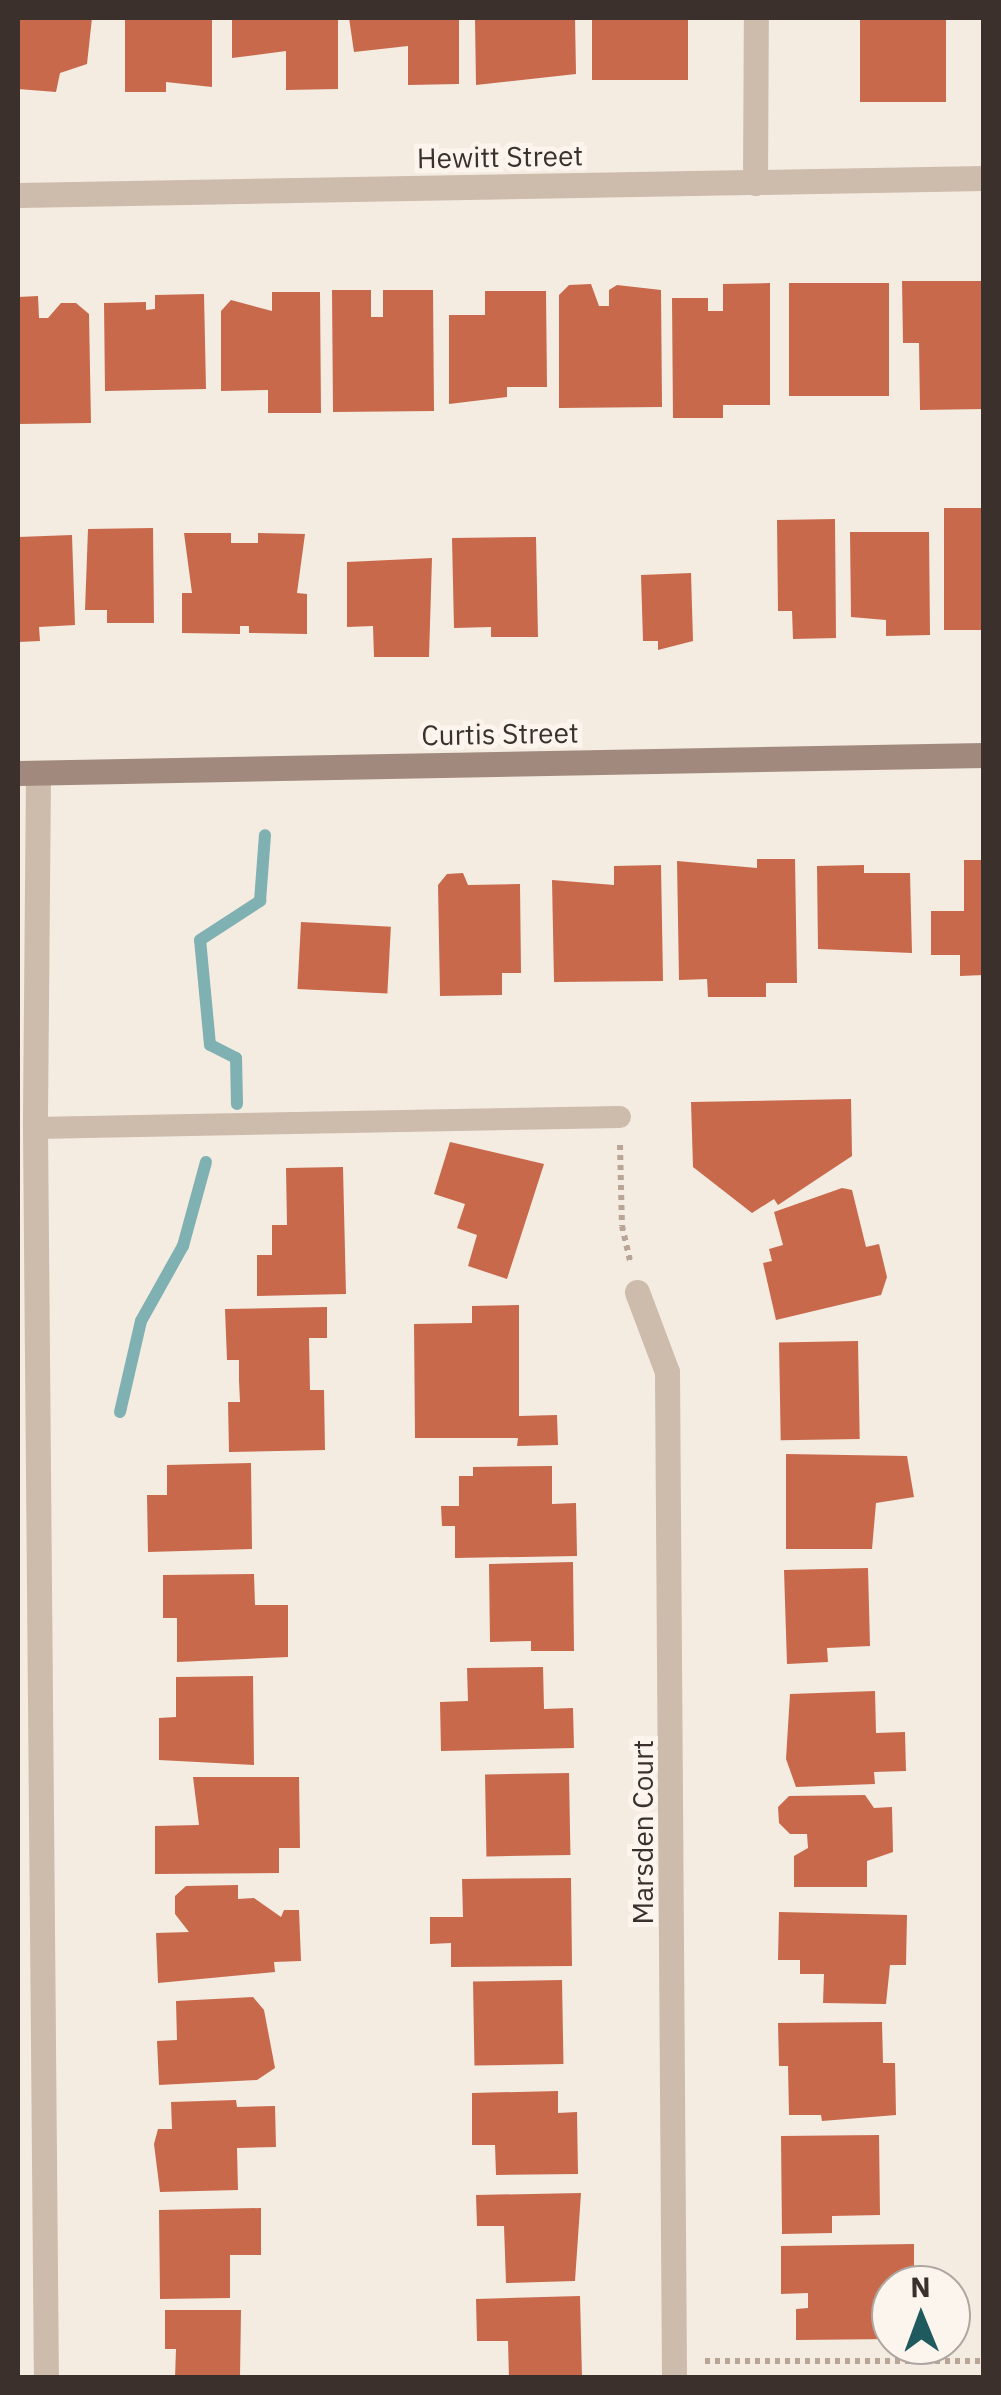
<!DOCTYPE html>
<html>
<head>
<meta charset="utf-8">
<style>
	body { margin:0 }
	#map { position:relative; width:1001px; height:2395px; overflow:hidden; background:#f4ebe1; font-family:"IBM Plex Sans",sans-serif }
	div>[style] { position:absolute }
	.stream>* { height:12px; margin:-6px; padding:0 6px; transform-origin:6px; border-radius:6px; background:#7fb0b2 }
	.building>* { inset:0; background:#c8694b; transform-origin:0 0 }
	.path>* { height:6px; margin-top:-3px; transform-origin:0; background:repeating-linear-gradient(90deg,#b9a596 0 5px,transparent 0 10px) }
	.lane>* { height:22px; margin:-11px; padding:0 11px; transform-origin:11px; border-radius:11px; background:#cdbbac }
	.street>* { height:25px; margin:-12.5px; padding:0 12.5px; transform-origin:12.5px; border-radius:12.5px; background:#cdbbac }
	.secondary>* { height:25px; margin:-12.5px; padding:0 12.5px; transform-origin:12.5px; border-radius:12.5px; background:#a18a7d }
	span { translate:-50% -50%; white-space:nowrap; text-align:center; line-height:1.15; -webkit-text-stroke:10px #fbf5ee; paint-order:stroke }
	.street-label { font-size:28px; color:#3b302b }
	.frame { position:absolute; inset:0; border:20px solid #3b302b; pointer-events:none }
	.north { position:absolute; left:871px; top:2265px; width:100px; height:100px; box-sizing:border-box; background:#fbf5ee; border:2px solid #aea6a0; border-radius:50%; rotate:359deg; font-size:28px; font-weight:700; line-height:40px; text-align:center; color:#3b302b }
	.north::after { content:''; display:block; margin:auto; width:35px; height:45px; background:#1f5a5e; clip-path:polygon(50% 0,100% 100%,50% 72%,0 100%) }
</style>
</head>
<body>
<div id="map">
	<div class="stream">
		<div style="left:237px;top:1104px;width:46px;rotate:-91.2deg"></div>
		<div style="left:236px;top:1058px;width:29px;rotate:-153deg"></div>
		<div style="left:210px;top:1045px;width:105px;rotate:-95.4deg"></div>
		<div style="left:200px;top:940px;width:72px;rotate:-33deg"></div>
		<div style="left:260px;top:901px;width:66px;rotate:-85.7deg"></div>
		<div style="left:120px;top:1412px;width:93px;rotate:-77deg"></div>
		<div style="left:141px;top:1321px;width:86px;rotate:-60.8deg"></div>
		<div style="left:183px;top:1246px;width:87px;rotate:-74.7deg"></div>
	</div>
	<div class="building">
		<div style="clip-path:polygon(18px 18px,92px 18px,87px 64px,60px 73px,56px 92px,18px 89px)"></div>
		<div style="clip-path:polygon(125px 18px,212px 18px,212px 87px,166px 82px,166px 92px,125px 92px)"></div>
		<div style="clip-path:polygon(232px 18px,338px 18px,338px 89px,286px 90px,286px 51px,232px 58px)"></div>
		<div style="clip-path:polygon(349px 18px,459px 18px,459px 84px,408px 85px,408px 46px,354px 52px)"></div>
		<div style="clip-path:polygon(475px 18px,575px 18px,576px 74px,476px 85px)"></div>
		<div style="left:592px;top:18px;width:96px;height:62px"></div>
		<div style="left:860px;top:18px;width:86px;height:84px"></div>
		<div style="clip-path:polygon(902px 281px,984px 281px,984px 409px,920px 410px,919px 343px,903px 343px)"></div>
		<div style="clip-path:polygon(770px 283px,770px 405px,723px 405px,723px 418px,673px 418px,672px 298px,708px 298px,708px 311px,723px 311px,723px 284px)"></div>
		<div style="left:789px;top:283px;width:100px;height:113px"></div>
		<div style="clip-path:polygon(591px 284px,599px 306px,609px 306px,609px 290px,617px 285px,661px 290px,662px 407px,559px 408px,559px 295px,569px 285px)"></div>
		<div style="clip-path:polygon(332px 290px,371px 290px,371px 317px,383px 317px,383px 290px,433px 290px,434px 411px,333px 412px)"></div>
		<div style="clip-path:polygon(485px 291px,546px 291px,547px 387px,507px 387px,507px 397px,449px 404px,449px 315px,485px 315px)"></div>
		<div style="clip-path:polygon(272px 292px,320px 292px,321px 413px,268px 413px,268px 390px,221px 391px,221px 311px,231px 300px,272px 311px)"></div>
		<div style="clip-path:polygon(204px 294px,206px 389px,105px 391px,104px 303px,146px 302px,146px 310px,155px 309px,155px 295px)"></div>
		<div style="clip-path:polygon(38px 296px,39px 318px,48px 318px,61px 303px,76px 303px,89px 314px,91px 423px,18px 424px,18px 297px)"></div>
		<div style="left:984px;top:508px;width:122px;height:40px;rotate:90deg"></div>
		<div style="clip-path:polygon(835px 519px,836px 638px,793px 639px,792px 611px,778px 611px,777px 520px)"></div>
		<div style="clip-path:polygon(153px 528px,154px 623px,107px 623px,107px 610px,85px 610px,88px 529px)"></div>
		<div style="clip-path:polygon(850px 532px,929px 532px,930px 635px,886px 636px,886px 620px,851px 617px)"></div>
		<div style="clip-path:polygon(184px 533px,231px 533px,231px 543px,258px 543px,258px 533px,305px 534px,297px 593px,307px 594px,307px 634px,249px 633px,249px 626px,240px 626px,240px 634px,182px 633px,182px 593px,192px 593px)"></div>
		<div style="clip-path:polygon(72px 535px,75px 625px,39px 627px,40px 641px,18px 642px,18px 537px)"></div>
		<div style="clip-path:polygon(536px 537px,538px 637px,491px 637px,491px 627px,454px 628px,452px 538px)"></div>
		<div style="clip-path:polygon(432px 558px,429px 657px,374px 657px,373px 626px,347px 627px,347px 562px)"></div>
		<div style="clip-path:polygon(691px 573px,693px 641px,658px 650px,658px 641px,643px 641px,641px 575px)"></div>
		<div style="clip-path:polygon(757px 859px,795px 859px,797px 983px,766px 983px,766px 997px,708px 997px,707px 979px,679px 980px,677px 861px,757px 868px)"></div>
		<div style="clip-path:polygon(964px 860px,984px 860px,984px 975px,960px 976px,960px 955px,931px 955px,931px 911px,964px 911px)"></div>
		<div style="clip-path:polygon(661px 865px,663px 981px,554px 982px,552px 880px,614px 885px,614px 866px)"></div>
		<div style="clip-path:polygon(864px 865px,864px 873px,910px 873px,912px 953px,818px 949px,817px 866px)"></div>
		<div style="clip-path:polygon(463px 873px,468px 885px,520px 884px,521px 973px,502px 973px,502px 995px,440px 996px,438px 885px,447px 874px)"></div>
		<div style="left:301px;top:922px;width:90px;height:67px;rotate:3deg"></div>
		<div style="clip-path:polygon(851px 1099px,852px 1156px,778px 1205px,774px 1199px,752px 1213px,693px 1167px,691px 1102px)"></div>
		<div style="clip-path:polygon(450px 1142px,544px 1164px,507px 1279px,468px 1266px,477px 1235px,457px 1228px,465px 1204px,434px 1194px)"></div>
		<div style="clip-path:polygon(343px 1167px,346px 1294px,257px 1296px,257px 1255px,272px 1255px,272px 1225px,287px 1225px,286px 1168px)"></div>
		<div style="clip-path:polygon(842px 1188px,852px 1190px,866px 1247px,879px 1244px,887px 1277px,881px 1295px,776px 1320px,763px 1263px,772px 1261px,769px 1249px,783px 1245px,774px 1212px)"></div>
		<div style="clip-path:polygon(519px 1305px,519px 1416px,557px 1415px,558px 1445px,517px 1446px,518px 1438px,415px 1438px,414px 1324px,472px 1323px,472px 1306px)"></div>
		<div style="clip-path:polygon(327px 1307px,327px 1338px,309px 1338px,310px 1390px,324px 1390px,325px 1450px,229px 1452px,228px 1402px,240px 1402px,239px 1381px,239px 1360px,227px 1360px,225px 1309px)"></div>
		<div style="left:858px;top:1341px;width:98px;height:79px;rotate:89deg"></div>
		<div style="clip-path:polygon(786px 1454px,907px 1456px,914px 1497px,876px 1503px,872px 1549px,786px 1549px)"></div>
		<div style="clip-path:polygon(251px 1463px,252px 1549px,148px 1552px,147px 1495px,167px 1495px,167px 1465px)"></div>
		<div style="clip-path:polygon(552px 1466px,552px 1504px,576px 1503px,577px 1556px,455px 1558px,455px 1526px,442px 1526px,441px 1506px,459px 1506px,459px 1476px,473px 1476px,473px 1467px)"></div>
		<div style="clip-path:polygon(573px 1562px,574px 1651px,531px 1651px,531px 1641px,490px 1642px,489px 1564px)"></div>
		<div style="clip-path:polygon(868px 1568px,870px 1646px,827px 1648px,828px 1662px,787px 1664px,784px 1570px)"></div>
		<div style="clip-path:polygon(254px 1574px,255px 1605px,288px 1605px,288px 1657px,177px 1662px,177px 1618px,163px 1618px,163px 1575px)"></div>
		<div style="clip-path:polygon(543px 1667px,544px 1709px,573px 1708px,574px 1748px,441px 1751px,440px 1702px,468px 1701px,467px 1668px)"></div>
		<div style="clip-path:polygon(253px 1676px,254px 1765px,159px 1760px,159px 1718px,176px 1717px,176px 1677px)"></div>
		<div style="clip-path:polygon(875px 1691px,876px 1733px,905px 1732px,906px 1771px,874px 1772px,875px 1784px,796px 1787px,786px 1759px,790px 1694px)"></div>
		<div style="left:569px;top:1773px;width:82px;height:84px;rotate:89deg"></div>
		<div style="clip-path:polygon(193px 1777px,299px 1777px,300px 1848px,279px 1848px,279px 1873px,155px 1874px,155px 1826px,199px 1825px)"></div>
		<div style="clip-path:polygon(865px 1795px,874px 1808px,892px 1807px,893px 1852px,867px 1861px,867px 1887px,794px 1887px,794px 1856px,808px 1848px,807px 1834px,790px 1834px,779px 1823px,778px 1807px,789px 1796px)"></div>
		<div style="clip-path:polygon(571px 1878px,572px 1966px,451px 1967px,451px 1943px,430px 1944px,430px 1917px,463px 1917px,462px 1879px)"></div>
		<div style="clip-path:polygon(238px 1885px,238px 1899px,254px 1898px,281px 1917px,284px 1910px,299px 1910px,301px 1961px,274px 1962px,275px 1972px,158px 1983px,156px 1933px,189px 1932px,175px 1914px,175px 1896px,186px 1886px)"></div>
		<div style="clip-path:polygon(779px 1912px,907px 1915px,906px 1965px,890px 1965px,886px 2004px,823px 2003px,824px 1974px,800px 1974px,800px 1960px,778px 1960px)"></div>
		<div style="left:562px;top:1980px;width:84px;height:89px;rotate:89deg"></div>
		<div style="clip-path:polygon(253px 1997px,264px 2010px,275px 2068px,257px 2080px,159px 2085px,157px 2041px,177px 2040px,176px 2001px)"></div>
		<div style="clip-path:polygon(882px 2022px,883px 2063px,895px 2063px,896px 2115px,822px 2121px,821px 2115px,789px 2115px,788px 2066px,779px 2066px,778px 2023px)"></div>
		<div style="clip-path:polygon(558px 2091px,558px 2113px,577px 2112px,578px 2174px,496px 2175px,495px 2145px,472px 2145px,472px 2093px)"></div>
		<div style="clip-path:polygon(236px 2100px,237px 2107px,275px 2106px,276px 2147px,237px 2148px,238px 2190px,160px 2192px,154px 2144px,158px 2129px,172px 2129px,171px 2102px)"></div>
		<div style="clip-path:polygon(879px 2135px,880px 2215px,832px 2216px,832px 2233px,782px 2234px,781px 2136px)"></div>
		<div style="clip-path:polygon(581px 2193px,575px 2281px,506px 2283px,504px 2226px,477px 2226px,476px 2195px)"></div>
		<div style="clip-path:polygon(261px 2208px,261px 2255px,230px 2255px,230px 2298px,160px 2299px,159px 2210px)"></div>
		<div style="clip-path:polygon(914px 2244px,914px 2285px,891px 2285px,891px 2339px,796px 2340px,796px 2309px,808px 2308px,808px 2293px,781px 2294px,781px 2246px)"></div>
		<div style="clip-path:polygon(580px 2296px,582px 2378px,509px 2378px,508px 2341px,477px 2341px,476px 2299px)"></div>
		<div style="clip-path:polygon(165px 2310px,241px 2310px,240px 2378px,175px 2378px,176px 2349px,165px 2349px)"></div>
	</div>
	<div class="path">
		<div style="left:620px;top:1145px;width:81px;rotate:88.6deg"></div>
		<div style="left:622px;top:1226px;width:36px;rotate:77deg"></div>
		<div style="left:705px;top:2361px;width:279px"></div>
	</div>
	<div class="lane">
		<div style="left:35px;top:1128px;width:585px;rotate:-1.08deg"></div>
	</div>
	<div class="street">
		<div style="left:755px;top:183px;width:165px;rotate:-89.7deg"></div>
		<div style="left:18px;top:195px;width:966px;rotate:-1.01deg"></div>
		<div style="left:38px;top:773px;width:355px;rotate:90.5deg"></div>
		<div style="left:35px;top:1128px;width:1250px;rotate:89.5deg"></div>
		<div style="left:637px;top:1292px;width:85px;rotate:69.4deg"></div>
		<div style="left:667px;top:1372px;width:1006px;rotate:89.6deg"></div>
	</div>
	<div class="secondary">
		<div style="left:18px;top:773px;width:966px;rotate:-1.07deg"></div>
	</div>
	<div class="street-label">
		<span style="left:500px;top:157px;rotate:-1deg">Hewitt Street</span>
		<span style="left:500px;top:734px;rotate:-1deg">Curtis Street</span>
		<span style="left:643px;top:1832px;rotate:-90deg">Marsden Court</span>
	</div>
	<div class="frame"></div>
	<div class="north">N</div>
</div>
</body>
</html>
